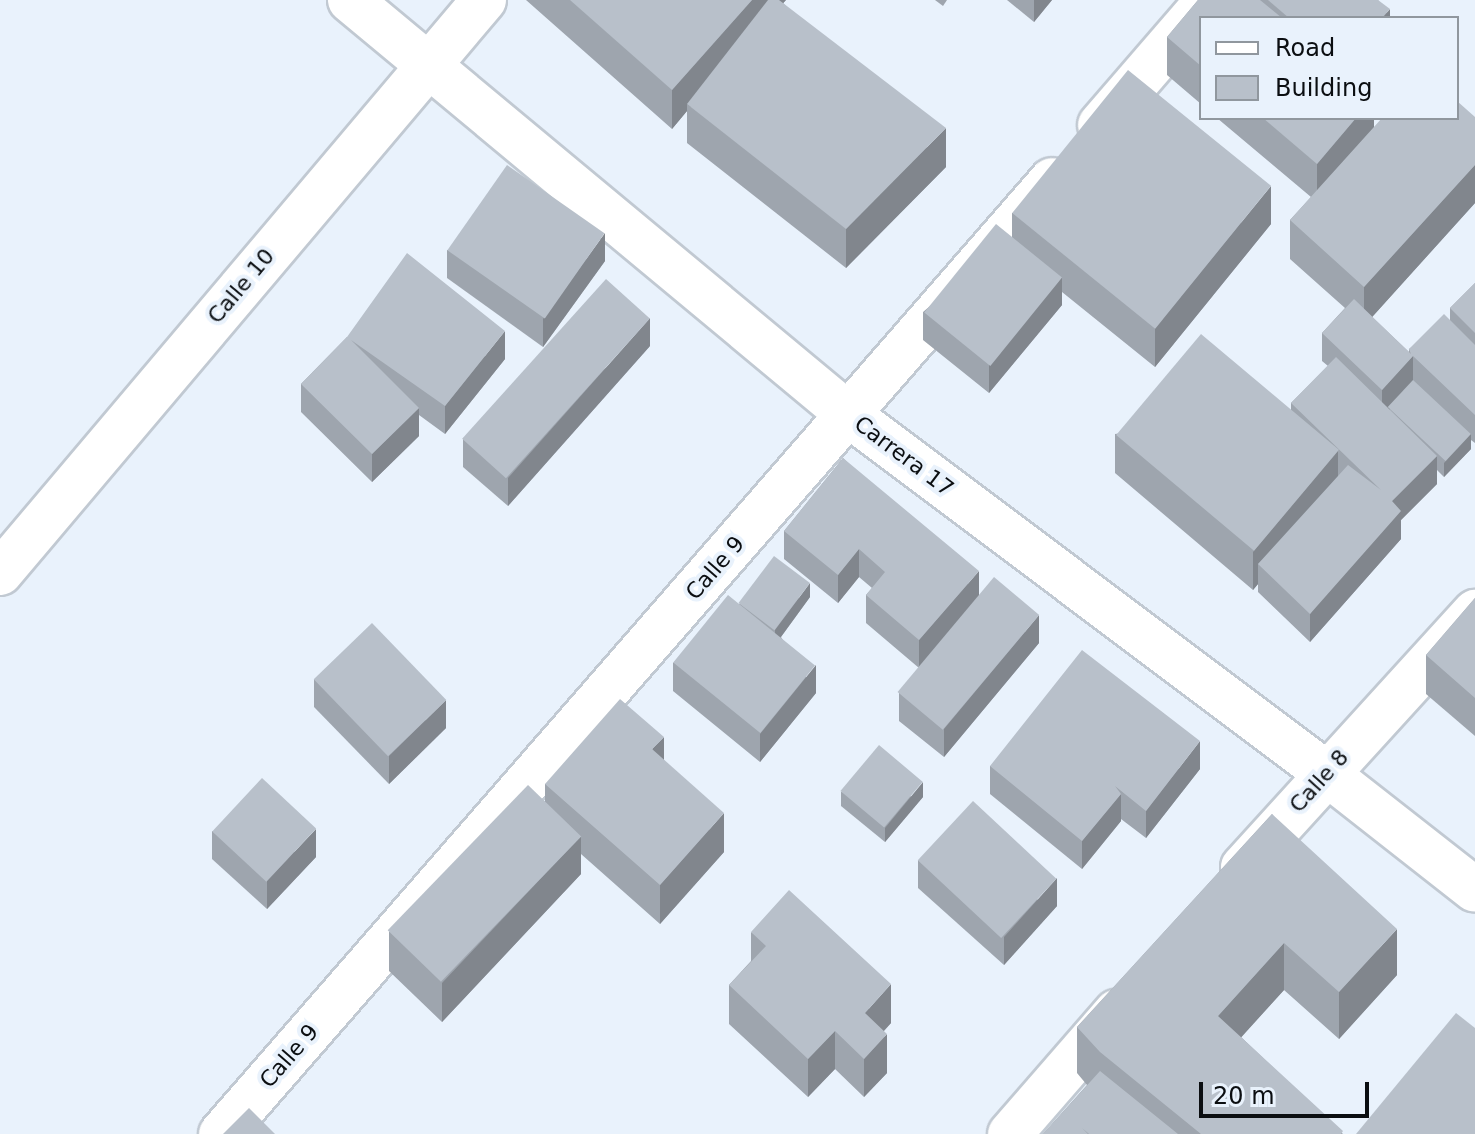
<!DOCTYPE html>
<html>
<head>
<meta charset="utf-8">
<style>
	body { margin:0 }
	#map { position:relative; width:1475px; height:1134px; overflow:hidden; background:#e9f2fc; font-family:"DejaVu Sans",sans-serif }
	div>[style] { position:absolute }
	.roads { filter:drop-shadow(2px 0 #c1c9d2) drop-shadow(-2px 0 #c1c9d2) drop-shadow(0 2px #c1c9d2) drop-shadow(0 -2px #c1c9d2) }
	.minor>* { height:44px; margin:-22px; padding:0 22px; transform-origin:22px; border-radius:22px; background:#fff }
	.wall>* { inset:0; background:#9ea5ae }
	.shaded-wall>* { inset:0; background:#81868d }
	.building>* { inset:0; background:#b8c0ca; transform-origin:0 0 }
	span { translate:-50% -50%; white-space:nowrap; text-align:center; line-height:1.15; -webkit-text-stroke:8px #e9f2fc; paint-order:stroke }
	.street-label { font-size:22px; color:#0b0e11 }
	.legend { position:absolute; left:1199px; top:16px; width:260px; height:104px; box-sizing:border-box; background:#e9f2fc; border:2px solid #90979e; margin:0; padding:10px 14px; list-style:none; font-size:24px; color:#0b0e11 }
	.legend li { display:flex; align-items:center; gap:16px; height:40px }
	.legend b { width:40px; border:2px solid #90979e }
	.scale { position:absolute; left:1199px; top:1082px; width:170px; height:36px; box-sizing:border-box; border:4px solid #0b0e11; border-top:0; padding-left:10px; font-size:24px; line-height:28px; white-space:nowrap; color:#0b0e11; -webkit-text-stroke:6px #e9f2fc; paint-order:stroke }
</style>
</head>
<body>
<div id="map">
	<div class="roads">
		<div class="minor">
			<div style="left:350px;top:0;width:649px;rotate:39.75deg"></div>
			<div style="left:849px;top:415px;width:596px;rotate:36.89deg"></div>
			<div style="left:1326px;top:773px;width:189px;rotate:38.1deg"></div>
			<div style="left:1100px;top:125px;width:165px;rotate:-49.2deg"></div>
			<div style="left:0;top:573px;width:750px;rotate:-49.81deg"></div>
			<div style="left:1243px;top:867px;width:345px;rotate:-47.7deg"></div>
			<div style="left:221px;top:1134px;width:1265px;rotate:-48.94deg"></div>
			<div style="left:1010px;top:1134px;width:162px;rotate:-49deg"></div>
		</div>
	</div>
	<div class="wall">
		<div style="clip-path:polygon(526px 0,786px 0,783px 3px,946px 167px,846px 268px,687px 143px,687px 111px,672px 129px)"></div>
		<div style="clip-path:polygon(935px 0,947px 0,943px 6px)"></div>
		<div style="clip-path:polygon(1007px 0,1052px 0,1034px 22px)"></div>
		<div style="clip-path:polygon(1198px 0,1378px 0,1390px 18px,1201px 18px,1201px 104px,1167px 75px,1167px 37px)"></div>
		<div style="clip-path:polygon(1475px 117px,1475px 203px,1372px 317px,1409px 352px,1409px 349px,1450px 320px,1450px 308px,1475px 283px,1475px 443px,1471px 440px,1471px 449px,1444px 477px,1437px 470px,1437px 484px,1401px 520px,1401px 539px,1310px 642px,1258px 592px,1258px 584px,1253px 590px,1115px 473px,1115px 434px,1291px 411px,1291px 403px,1328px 366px,1322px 361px,1322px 333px,1345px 308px,1290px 259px,1290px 220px,1311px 197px,1217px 118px,1374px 118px,1374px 127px)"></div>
		<div style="clip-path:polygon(1012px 213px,1271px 224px,1155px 367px,1062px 292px,1062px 305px,989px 393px,923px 340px,923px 312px,1012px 237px)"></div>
		<div style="clip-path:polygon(447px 250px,605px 261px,543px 347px,447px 278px)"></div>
		<div style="clip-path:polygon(347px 337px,505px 359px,445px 434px,419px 415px,419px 436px,372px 482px,301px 412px,301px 384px)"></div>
		<div style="clip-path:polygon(650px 346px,508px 506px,463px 467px,463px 439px)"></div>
		<div style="clip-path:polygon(843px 458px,979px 595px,1039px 643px,944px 757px,899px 721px,899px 693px,919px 668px,866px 623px,866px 595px,872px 588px,859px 577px,838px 603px,784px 559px,784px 531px)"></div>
		<div style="clip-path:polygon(810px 597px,781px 637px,816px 693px,760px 762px,673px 691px,673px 663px,739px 604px)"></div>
		<div style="clip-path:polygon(1475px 598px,1475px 736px,1426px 694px,1426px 655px)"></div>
		<div style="clip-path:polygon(314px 679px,446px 728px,389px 784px,314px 707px)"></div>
		<div style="clip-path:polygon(664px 760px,724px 852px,660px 924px,581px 854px,581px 874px,442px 1022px,389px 971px,389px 932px,545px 801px,545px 784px)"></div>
		<div style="clip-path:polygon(990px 766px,1200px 769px,1146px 838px,1121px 819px,1121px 821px,1082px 869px,990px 794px)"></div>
		<div style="clip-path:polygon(841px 792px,923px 797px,885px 842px,841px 806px)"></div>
		<div style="clip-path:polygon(1272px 814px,1397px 975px,1339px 1039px,1284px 990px,1241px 1037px,1343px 1134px,1043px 1134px,1087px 1085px,1077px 1073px,1077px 1027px)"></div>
		<div style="clip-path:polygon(212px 831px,316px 857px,267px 909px,212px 859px)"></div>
		<div style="clip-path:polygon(918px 860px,1057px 906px,1004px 965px,918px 888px)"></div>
		<div style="clip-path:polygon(751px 932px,891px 1023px,884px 1031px,887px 1073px,864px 1097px,835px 1069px,808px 1097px,729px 1024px,729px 985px,751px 961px)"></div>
	</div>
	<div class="shaded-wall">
		<div style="clip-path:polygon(752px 0,786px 0,691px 107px,687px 104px,687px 111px,672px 129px,672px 90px)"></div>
		<div style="clip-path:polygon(1034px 0,1052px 0,1034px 22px)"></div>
		<div style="clip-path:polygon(1390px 9px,1390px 18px,1382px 18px)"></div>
		<div style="clip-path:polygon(1356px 118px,1374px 118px,1374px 135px,1317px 203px,1317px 164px)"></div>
		<div style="clip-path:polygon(946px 128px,946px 167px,846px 268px,846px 229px)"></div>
		<div style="clip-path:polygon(1475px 165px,1475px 203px,1364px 326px,1364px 287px)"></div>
		<div style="clip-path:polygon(1271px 186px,1271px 224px,1155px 367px,1155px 328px)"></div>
		<div style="clip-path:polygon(605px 233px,605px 261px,543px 347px,543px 319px)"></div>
		<div style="clip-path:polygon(1062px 277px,1062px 305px,989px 393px,989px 365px)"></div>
		<div style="clip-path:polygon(650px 318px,650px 346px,508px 506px,508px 478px)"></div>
		<div style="clip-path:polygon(505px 331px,505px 359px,445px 434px,445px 406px)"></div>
		<div style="clip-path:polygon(1413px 356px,1413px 384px,1382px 418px,1382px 390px)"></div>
		<div style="clip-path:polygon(419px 408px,419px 436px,372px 482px,372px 454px)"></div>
		<div style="clip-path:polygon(1471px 434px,1471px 449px,1444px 477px,1444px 463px)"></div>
		<div style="clip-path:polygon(1338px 451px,1338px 490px,1258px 564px,1258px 584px,1253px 590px,1253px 552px)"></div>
		<div style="clip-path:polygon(1437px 456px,1437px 484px,1401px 520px,1401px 539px,1310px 642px,1310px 614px,1392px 501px)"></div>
		<div style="clip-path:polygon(859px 549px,859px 577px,838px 603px,838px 575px)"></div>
		<div style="clip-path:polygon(979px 571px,979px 599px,919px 668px,919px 640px)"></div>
		<div style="clip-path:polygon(810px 583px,810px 597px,775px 645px,775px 630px)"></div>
		<div style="clip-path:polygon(1039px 615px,1039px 643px,944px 757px,944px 729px)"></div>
		<div style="clip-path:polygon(816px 665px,816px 693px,760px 762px,760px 734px)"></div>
		<div style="clip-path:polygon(446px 700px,446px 728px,389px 784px,389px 756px)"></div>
		<div style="clip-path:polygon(664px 737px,664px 776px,652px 749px)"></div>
		<div style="clip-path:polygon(1200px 741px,1200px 769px,1146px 838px,1146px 811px)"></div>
		<div style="clip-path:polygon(923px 782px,923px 797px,885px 842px,885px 828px)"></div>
		<div style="clip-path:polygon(1121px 794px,1121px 821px,1082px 869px,1082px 841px)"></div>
		<div style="clip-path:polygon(724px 813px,724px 852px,660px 924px,660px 885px)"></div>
		<div style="clip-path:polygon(316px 829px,316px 857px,267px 909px,267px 881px)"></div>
		<div style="clip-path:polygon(581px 836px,581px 874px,442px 1022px,442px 983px)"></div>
		<div style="clip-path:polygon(1057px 878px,1057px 906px,1004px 965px,1004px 937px)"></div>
		<div style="clip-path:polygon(1397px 929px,1397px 975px,1339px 1039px,1339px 992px)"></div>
		<div style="clip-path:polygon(1284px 943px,1284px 990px,1218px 1063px,1218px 1016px)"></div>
		<div style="clip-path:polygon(891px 984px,891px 1023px,865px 1051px,865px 1013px)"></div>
		<div style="clip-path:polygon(835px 1031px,835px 1069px,808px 1097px,808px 1059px)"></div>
		<div style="clip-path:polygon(887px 1034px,887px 1073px,864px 1097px,864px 1059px)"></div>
	</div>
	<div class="building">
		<div style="clip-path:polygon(570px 0,752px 0,672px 90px)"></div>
		<div style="clip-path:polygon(768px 0,779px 0,946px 128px,846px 229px,687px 104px)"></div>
		<div style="clip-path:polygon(1198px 0,1260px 0,1282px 18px,1201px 18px,1201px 66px,1167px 37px)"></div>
		<div style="clip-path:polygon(1268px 0,1378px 0,1390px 9px,1382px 18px,1289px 18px)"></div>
		<div style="left:1128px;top:70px;width:184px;height:184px;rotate:39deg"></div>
		<div style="clip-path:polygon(1457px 101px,1475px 117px,1475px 165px,1364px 287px,1290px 220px,1382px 118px,1457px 118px)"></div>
		<div style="clip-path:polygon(1263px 118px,1356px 118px,1317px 164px)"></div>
		<div style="left:507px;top:165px;width:119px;height:104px;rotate:35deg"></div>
		<div style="left:996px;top:224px;width:85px;height:114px;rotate:39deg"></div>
		<div style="clip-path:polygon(407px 253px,505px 331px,445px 406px,351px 340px,419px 408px,372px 454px,301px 384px,347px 337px)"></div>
		<div style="left:606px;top:279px;width:59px;height:215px;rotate:42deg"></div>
		<div style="clip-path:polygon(1475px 283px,1475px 333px,1450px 308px)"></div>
		<div style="clip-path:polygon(1354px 299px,1411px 354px,1409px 349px,1444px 314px,1475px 345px,1475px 415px,1413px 356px,1382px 390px,1322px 333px)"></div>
		<div style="left:1201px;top:334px;width:180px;height:132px;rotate:40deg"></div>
		<div style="clip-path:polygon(1336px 357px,1437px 456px,1392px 501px,1401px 511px,1310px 614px,1258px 564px,1348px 465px,1381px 490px,1291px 403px)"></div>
		<div style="left:1413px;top:380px;width:79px;height:37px;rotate:43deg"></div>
		<div style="clip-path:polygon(843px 458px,979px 571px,919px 640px,866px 595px,885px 572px,859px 549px,838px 575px,784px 531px)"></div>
		<div style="left:774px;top:556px;width:45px;height:59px;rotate:37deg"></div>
		<div style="left:994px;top:577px;width:59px;height:150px;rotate:40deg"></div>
		<div style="left:728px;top:595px;width:112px;height:87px;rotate:39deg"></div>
		<div style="clip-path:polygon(1475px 598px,1475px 698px,1426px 655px)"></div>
		<div style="left:372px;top:623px;width:107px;height:81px;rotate:46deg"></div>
		<div style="clip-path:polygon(1082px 650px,1200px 741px,1146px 811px,1115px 786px,1121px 794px,1082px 841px,990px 766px)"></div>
		<div style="clip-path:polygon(620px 699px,664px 737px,652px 749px,724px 813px,660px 885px,545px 784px)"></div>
		<div style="left:879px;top:745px;width:57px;height:60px;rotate:40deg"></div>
		<div style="left:262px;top:778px;width:74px;height:73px;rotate:43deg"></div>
		<div style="left:528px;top:785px;width:74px;height:202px;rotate:44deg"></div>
		<div style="left:973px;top:801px;width:114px;height:81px;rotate:43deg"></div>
		<div style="clip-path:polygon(1272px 814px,1397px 929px,1339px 992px,1284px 943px,1218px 1016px,1343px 1131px,1341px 1134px,1201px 1134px,1100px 1052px,1077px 1027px)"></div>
		<div style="clip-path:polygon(789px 890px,891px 984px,865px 1013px,887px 1034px,864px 1059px,835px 1031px,808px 1059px,729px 985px,766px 946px,751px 932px)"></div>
		<div style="clip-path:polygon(1456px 1013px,1475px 1028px,1475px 1134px,1356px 1134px)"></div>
		<div style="clip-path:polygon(1100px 1071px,1178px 1134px,1089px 1134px,1082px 1128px,1088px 1134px,1043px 1134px)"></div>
		<div style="clip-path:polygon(249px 1108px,275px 1134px,223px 1134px)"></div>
	</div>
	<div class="street-label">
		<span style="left:241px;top:286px;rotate:-50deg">Calle 10</span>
		<span style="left:904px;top:456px;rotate:37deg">Carrera 17</span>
		<span style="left:715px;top:568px;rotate:-49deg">Calle 9</span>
		<span style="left:1319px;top:781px;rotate:-48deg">Calle 8</span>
		<span style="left:289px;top:1056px;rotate:-49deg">Calle 9</span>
	</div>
	<ul class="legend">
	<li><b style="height:10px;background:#fff"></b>Road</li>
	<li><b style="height:22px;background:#b8c0ca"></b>Building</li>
	</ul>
	<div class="scale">20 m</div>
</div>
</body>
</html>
